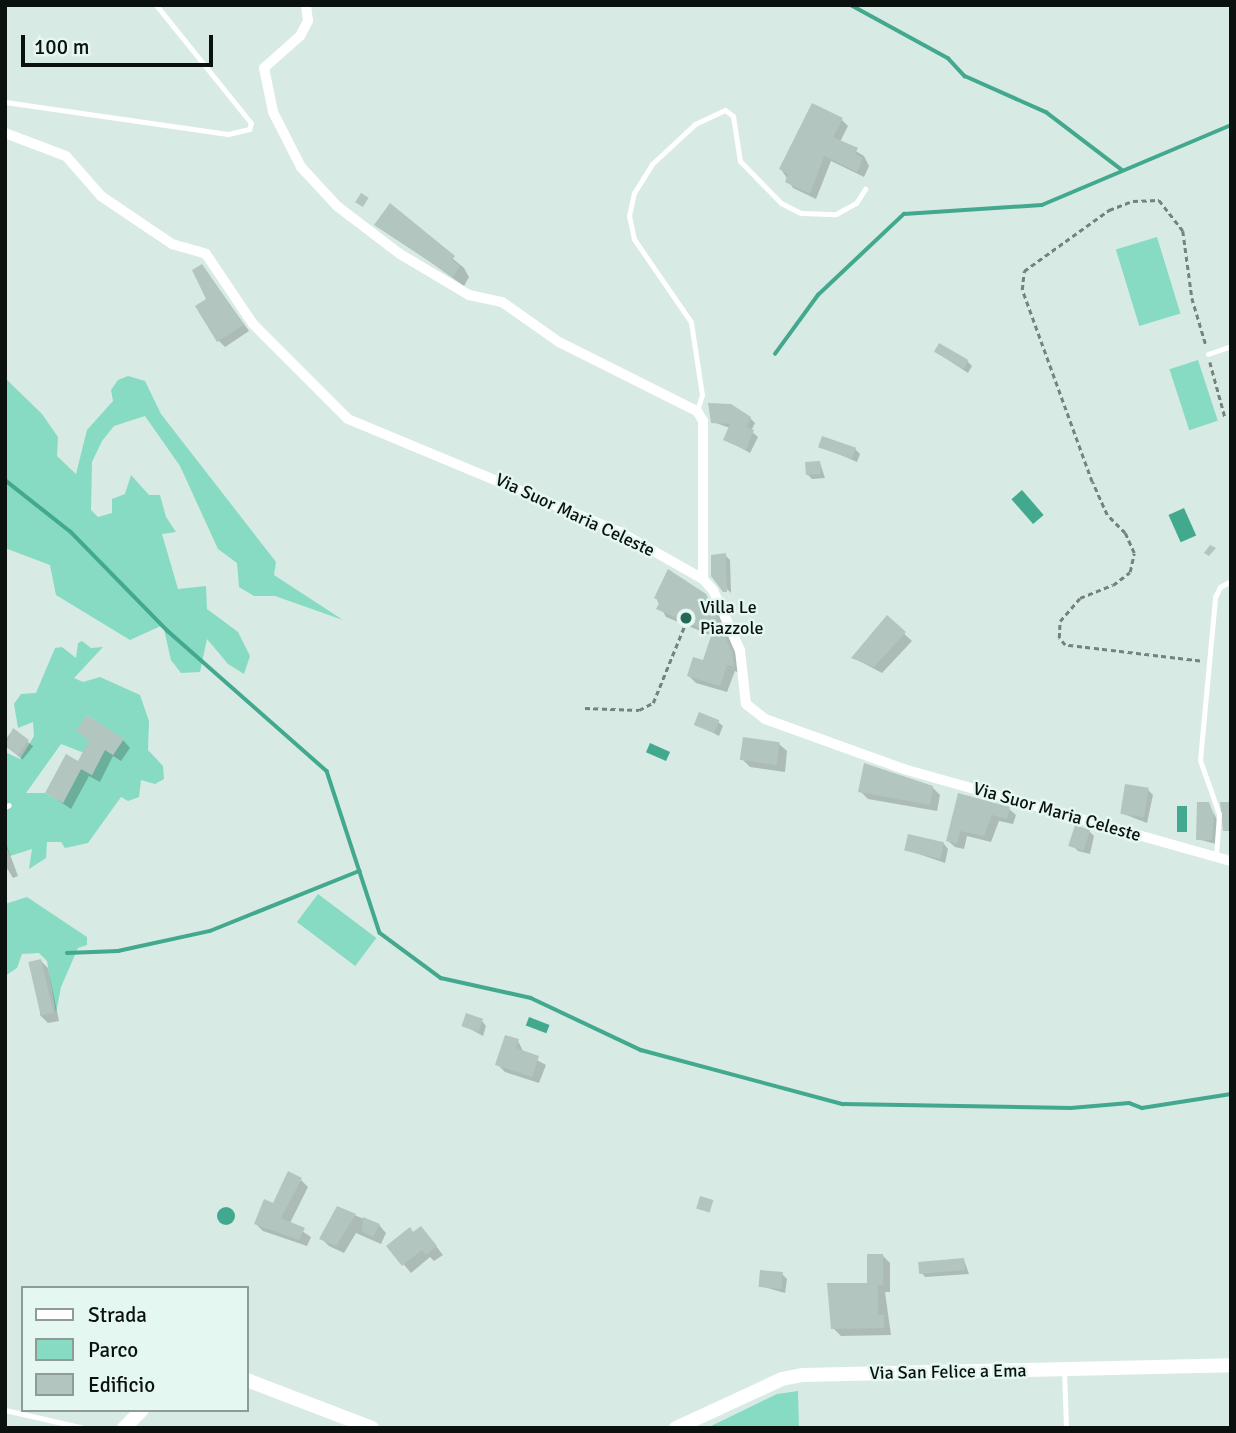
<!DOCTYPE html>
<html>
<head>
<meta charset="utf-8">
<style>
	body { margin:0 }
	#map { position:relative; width:1236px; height:1433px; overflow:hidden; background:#d8eae4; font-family:Signika,sans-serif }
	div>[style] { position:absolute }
	.green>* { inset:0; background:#86dbc2; transform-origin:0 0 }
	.water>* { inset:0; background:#42a98f; transform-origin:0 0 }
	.round { border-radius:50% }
	.shadow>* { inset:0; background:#0003; transform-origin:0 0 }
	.stream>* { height:3.5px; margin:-1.75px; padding:0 1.75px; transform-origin:1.75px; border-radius:1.75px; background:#42a98f }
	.building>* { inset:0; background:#b3c5bf; transform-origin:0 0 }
	.path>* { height:2.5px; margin-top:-1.25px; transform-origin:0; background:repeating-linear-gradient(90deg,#76827e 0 5px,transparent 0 8.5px) }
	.lane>* { height:5px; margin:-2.5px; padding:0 2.5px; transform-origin:2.5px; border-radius:2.5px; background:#fff }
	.street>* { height:10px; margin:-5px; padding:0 5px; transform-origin:5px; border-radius:5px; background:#fff }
	.secondary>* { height:14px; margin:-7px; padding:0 7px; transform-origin:7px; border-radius:7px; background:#fff }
	.dots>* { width:19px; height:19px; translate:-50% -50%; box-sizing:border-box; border:4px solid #e5f7f1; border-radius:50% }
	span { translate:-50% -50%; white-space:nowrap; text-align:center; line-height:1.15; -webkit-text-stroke:5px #e5f7f1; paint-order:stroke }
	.street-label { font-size:18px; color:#0b110f }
	.poi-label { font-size:18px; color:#0b110f }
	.left { translate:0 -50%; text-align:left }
	.frame { position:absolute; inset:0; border:7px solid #0b110f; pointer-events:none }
	.legend { position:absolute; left:21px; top:1286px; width:228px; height:126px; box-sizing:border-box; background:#e5f7f1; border:2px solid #8e9b97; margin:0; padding:9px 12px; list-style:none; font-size:21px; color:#0b110f }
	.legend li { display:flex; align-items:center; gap:14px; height:35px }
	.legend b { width:35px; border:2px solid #8e9b97 }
	.scale { position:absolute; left:21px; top:35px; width:192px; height:32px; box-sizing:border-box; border:4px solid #0b110f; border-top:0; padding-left:9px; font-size:21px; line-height:24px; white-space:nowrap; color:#0b110f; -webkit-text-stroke:5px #e5f7f1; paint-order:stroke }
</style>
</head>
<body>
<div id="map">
	<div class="green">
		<div style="left:1157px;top:237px;width:80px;height:43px;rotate:73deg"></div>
		<div style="left:1198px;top:360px;width:64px;height:30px;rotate:72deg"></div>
		<div style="clip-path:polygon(128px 376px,145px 381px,161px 414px,276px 562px,274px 575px,343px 620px,275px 596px,254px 596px,239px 587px,237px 563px,218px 549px,180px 466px,145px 416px,114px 426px,102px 441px,92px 462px,91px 510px,98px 517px,112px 513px,112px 499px,125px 494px,131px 475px,149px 495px,160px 495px,166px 517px,176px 532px,162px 534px,178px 589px,206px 586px,207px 609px,238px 632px,250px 656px,244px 674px,228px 664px,207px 639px,200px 672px,181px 673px,171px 660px,163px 625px,130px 640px,56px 595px,50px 565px,5px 548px,5px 378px,42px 414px,58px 437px,57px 456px,76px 474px,87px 430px,113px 401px,111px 390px,118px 380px)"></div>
		<div style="clip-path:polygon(evenodd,82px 641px,91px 648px,103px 647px,74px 678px,83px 682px,100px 677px,140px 695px,149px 721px,148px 750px,163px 766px,164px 779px,155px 784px,141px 780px,139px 797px,128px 801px,121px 797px,88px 843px,65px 848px,61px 842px,47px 842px,46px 858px,29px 869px,32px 849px,10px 856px,5px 843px,5px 752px,20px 759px,34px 736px,33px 722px,18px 728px,14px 704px,21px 694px,36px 693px,55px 648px,62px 647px,76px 658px,78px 643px,82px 641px,87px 715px,123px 739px,113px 755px,77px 731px,87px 715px,82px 641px,61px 744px,100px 759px,92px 775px,81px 769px,63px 803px,45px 793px,26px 793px,61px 744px)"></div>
		<div style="left:318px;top:894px;width:73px;height:35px;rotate:37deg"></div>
		<div style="clip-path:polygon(27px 897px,87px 937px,87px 945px,78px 948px,61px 987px,56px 1013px,47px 961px,39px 953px,22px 954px,17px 968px,5px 976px,5px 904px)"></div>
		<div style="clip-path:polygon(798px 1391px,799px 1428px,707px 1428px,777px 1394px)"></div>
	</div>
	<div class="water">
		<div style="left:1022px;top:490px;width:33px;height:14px;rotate:49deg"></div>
		<div style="left:1184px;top:508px;width:30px;height:17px;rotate:66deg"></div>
		<div style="left:650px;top:743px;width:22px;height:10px;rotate:24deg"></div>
		<div style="left:1177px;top:806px;width:10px;height:26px"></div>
		<div style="left:529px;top:1017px;width:22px;height:9px;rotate:21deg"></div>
		<div class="round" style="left:217px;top:1207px;width:18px;height:18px"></div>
	</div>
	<div class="shadow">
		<div style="clip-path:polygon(842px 120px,848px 126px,840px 142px,864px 156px,869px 166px,864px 177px,831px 161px,816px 199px,793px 188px,781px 169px)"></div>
		<div style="clip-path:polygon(390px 206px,464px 268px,469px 277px,464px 286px,377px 224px)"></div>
		<div style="clip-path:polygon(202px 266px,249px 331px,225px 347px,219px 341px)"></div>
		<div style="clip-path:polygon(936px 352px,967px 361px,972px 366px,968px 373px)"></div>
		<div style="clip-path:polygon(750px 418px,755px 423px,751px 431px,758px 437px,750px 453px,725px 439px,730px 428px,713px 422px)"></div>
		<div style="clip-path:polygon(820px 446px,855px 449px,860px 454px,857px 462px)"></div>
		<div style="clip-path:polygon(820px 463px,825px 478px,812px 479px,807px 474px)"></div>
		<div style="clip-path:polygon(725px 555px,730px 560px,731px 593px,713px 575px)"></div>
		<div style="clip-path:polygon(705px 596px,714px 604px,739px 661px,741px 674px,735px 671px,727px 692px,696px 683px,689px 676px,704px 663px,713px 636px,666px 617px,656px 598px)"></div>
		<div style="clip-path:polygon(887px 618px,912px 641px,882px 673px,854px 658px)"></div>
		<div style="clip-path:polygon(718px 722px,723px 726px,719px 736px,696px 724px)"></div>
		<div style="left:13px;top:730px;width:26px;height:17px;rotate:39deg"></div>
		<div style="clip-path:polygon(78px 731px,123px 740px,130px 748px,121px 761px,113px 756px,100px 782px,89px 776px,71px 809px,47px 793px,79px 763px,90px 741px)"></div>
		<div style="clip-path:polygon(779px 744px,787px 751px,785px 772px,750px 767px,742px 759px)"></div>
		<div style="clip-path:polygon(932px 787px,940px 795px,937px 811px,868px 799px,860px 791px)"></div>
		<div style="clip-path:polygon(1148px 790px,1153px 795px,1147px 823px,1121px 813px)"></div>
		<div style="clip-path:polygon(959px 795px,1009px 809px,1016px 815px,1013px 824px,999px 821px,991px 842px,967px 836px,964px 849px,955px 847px,948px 841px)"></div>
		<div style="clip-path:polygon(1208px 804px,1218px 821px,1216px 844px,1197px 839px)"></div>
		<div style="clip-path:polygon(1089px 831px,1094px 836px,1090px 854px,1078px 851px,1073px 846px)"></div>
		<div style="clip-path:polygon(5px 841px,18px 876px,13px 878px,5px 865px)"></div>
		<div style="clip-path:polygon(944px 844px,948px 849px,945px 863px,907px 850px)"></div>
		<div style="clip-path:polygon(41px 961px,48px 968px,59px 1021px,48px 1023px,40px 1015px)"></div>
		<div style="clip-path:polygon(482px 1021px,486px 1026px,483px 1036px,463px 1025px)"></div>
		<div style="clip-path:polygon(518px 1041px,524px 1053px,546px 1065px,539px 1083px,505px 1072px,497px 1064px)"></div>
		<div style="clip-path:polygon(301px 1180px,308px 1187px,290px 1223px,311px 1237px,307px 1246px,263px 1231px,256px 1224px)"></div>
		<div style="clip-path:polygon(337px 1208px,379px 1225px,386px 1233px,381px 1244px,356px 1233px,344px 1253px,329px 1246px,322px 1239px)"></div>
		<div style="clip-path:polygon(414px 1234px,428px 1236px,443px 1255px,434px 1261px,430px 1257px,411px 1273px,388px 1246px)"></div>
		<div style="clip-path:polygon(883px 1256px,890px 1263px,890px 1292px,885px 1292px,891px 1335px,841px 1336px,833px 1328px,869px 1285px)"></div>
		<div style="clip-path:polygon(964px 1260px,969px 1274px,925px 1277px,921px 1272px)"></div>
		<div style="clip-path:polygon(782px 1274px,787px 1279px,785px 1293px,760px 1286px)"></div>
	</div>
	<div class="stream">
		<div style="left:851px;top:5px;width:111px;rotate:28.7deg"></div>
		<div style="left:948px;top:58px;width:25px;rotate:47deg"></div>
		<div style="left:965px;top:76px;width:89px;rotate:24deg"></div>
		<div style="left:1046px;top:112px;width:96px;rotate:37.3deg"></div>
		<div style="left:775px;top:354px;width:73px;rotate:-53.9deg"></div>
		<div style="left:818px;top:295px;width:118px;rotate:-43.3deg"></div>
		<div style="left:904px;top:214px;width:138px;rotate:-3.7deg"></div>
		<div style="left:1042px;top:205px;width:205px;rotate:-22.9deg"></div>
		<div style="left:5px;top:480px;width:84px;rotate:38.2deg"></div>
		<div style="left:71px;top:532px;width:139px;rotate:45.6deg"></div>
		<div style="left:168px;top:631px;width:212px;rotate:41.4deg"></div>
		<div style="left:327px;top:771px;width:170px;rotate:71.9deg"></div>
		<div style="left:380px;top:933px;width:76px;rotate:36.4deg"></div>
		<div style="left:441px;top:978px;width:92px;rotate:12.5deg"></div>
		<div style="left:531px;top:998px;width:122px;rotate:25.3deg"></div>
		<div style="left:641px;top:1050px;width:209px;rotate:15deg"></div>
		<div style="left:843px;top:1104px;width:228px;rotate:1deg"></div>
		<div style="left:1071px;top:1108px;width:58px;rotate:-4.9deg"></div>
		<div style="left:1129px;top:1103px;width:14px;rotate:21deg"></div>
		<div style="left:1142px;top:1108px;width:90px;rotate:-8.9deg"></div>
		<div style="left:67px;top:953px;width:51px;rotate:-2.2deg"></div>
		<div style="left:118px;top:951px;width:94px;rotate:-12.3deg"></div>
		<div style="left:210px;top:931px;width:161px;rotate:-21.9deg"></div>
	</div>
	<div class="building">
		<div style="clip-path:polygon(812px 103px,843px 118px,833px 137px,858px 148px,855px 154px,863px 158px,857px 172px,824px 156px,810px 194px,785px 182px,788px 174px,779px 169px)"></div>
		<div style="left:361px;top:193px;width:9px;height:11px;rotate:32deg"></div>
		<div style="clip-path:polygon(390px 203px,455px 256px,452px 260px,460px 266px,453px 277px,374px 225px)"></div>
		<div style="clip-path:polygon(202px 264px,244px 325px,217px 342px,195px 306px,206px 299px,192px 270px)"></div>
		<div style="left:939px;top:343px;width:34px;height:10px;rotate:30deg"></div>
		<div style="clip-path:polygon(708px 403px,731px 404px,751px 417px,747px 427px,754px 430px,746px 450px,723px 440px,730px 424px,711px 423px)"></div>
		<div style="left:822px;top:436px;width:36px;height:12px;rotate:19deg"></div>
		<div style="left:820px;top:461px;width:13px;height:15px;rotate:86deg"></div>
		<div style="clip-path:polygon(1210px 545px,1216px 548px,1209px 556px,1204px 553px)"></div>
		<div style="clip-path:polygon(726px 553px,727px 592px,723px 592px,711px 576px,711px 555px)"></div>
		<div style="clip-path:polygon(668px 569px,706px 594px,732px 652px,734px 667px,727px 665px,720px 686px,687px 676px,693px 657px,703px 660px,712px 633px,656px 609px,660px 601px,654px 598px)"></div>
		<div style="clip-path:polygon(887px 615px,906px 632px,874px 667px,851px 658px)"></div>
		<div style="left:699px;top:712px;width:22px;height:14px;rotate:22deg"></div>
		<div style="clip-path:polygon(87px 715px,124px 739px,113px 755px,105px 750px,92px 775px,81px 769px,63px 803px,45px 793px,66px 754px,78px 761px,89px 740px,76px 731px)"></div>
		<div style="clip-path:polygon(13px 728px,29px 740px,18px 755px,5px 746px)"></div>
		<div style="left:743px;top:737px;width:37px;height:23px;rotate:8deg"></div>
		<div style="clip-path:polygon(864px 763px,933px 786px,930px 805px,858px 792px)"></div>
		<div style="left:1125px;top:784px;width:24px;height:30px;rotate:9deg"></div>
		<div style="clip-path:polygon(958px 793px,1010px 807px,1007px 819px,992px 815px,984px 836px,960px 831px,957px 844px,946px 841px)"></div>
		<div style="clip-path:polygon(1197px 802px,1209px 802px,1214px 815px,1212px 840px,1196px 840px)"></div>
		<div style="clip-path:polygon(1220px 802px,1231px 802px,1231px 831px,1223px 831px)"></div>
		<div style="left:1075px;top:825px;width:16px;height:22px;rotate:18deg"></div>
		<div style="left:908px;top:834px;width:37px;height:17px;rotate:13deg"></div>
		<div style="left:41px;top:959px;width:55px;height:13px;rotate:77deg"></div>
		<div style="left:466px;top:1013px;width:18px;height:14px;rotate:19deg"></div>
		<div style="clip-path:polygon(505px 1035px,519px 1039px,516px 1048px,539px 1056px,532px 1077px,495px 1065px)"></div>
		<div style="clip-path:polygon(288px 1171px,302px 1178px,281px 1218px,305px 1228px,299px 1240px,254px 1224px,264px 1199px,273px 1203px)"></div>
		<div style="left:700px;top:1196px;width:14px;height:13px;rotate:17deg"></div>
		<div style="clip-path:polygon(337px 1206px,356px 1214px,336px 1246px,319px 1239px)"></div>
		<div style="clip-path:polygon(363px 1217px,380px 1224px,373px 1237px,362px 1232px)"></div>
		<div style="clip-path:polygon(421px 1226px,437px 1246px,426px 1255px,422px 1250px,402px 1266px,386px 1246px,410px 1227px,413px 1232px)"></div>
		<div style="clip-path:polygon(867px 1254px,883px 1254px,883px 1285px,878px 1285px,878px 1315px,884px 1315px,884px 1328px,831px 1329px,827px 1283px,867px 1283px)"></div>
		<div style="left:964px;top:1258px;width:12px;height:46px;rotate:85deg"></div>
		<div style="left:760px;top:1270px;width:23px;height:17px;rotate:5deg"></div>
	</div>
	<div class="path">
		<div style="left:1210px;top:362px;width:57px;rotate:74.7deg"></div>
		<div style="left:1200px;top:661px;width:136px;rotate:-173.2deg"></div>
		<div style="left:1065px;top:645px;width:9px;rotate:-131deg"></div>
		<div style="left:1059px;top:638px;width:17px;rotate:-87deg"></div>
		<div style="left:1060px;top:621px;width:30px;rotate:-49deg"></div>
		<div style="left:1080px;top:598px;width:35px;rotate:-22deg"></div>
		<div style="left:1113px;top:585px;width:21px;rotate:-37deg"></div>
		<div style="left:1130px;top:572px;width:19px;rotate:-78deg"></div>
		<div style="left:1134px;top:553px;width:22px;rotate:-114deg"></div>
		<div style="left:1125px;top:533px;width:25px;rotate:-135deg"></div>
		<div style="left:1107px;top:515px;width:36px;rotate:-114deg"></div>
		<div style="left:1092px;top:482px;width:204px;rotate:-110deg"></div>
		<div style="left:1022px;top:290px;width:19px;rotate:-84deg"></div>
		<div style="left:1024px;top:271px;width:105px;rotate:-35.7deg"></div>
		<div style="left:1109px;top:210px;width:26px;rotate:-21deg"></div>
		<div style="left:1133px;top:201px;width:26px;rotate:-2deg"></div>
		<div style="left:1159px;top:200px;width:39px;rotate:52deg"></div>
		<div style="left:1183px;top:231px;width:68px;rotate:82.3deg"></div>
		<div style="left:1192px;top:298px;width:49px;rotate:73.4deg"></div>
		<div style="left:585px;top:708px;width:54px;rotate:2.1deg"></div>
		<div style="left:639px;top:710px;width:16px;rotate:-27deg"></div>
		<div style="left:653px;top:703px;width:82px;rotate:-67.8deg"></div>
	</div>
	<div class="lane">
		<div style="left:5px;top:102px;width:225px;rotate:8.2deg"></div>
		<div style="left:228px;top:134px;width:22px;rotate:-13deg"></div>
		<div style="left:249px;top:129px;width:6px;rotate:-72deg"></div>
		<div style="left:251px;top:123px;width:151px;rotate:-128.8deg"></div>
		<div style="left:1208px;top:354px;width:24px;rotate:-19deg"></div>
		<div style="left:697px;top:411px;width:17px;rotate:-73deg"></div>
		<div style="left:702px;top:395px;width:74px;rotate:-98.6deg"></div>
		<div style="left:691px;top:322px;width:101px;rotate:-124.5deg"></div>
		<div style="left:634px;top:239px;width:24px;rotate:-102deg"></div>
		<div style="left:629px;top:216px;width:24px;rotate:-78deg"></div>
		<div style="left:634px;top:193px;width:34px;rotate:-58deg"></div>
		<div style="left:652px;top:164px;width:59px;rotate:-42.9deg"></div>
		<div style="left:695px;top:124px;width:33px;rotate:-25deg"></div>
		<div style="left:725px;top:110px;width:10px;rotate:37deg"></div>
		<div style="left:733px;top:116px;width:46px;rotate:81.2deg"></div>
		<div style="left:740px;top:161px;width:59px;rotate:45.7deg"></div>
		<div style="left:781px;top:203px;width:22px;rotate:27deg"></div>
		<div style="left:801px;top:213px;width:35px;rotate:2deg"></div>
		<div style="left:836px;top:214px;width:23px;rotate:-29deg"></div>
		<div style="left:856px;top:203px;width:17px;rotate:-57deg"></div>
		<div style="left:5px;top:807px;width:4px;rotate:-27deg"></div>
		<div style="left:1216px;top:856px;width:42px;rotate:-85.9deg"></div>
		<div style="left:1219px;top:814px;width:57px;rotate:-109.4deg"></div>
		<div style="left:1200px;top:760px;width:164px;rotate:-84.7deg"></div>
		<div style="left:1215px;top:597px;width:11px;rotate:-63deg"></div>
		<div style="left:1220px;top:587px;width:13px;rotate:-29deg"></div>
		<div style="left:1064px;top:1370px;width:58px;rotate:88deg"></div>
		<div style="left:5px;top:1410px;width:81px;rotate:12.8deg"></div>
	</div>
	<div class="street">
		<div style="left:306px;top:5px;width:16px;rotate:83deg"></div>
		<div style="left:308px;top:21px;width:17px;rotate:118deg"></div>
		<div style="left:300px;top:36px;width:48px;rotate:138.4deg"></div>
		<div style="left:264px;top:68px;width:45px;rotate:78.4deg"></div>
		<div style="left:273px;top:112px;width:62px;rotate:63deg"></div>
		<div style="left:301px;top:167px;width:53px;rotate:47.3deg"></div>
		<div style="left:337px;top:206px;width:79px;rotate:37.3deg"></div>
		<div style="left:400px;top:254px;width:80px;rotate:30.7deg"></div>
		<div style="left:469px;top:295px;width:34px;rotate:12deg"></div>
		<div style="left:502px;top:302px;width:70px;rotate:35.1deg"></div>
		<div style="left:559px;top:342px;width:154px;rotate:26.6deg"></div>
		<div style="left:697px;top:411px;width:12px;rotate:59deg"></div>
		<div style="left:703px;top:421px;width:158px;rotate:90deg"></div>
		<div style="left:5px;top:133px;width:65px;rotate:20.7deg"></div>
		<div style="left:66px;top:156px;width:53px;rotate:48.8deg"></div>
		<div style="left:101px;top:196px;width:86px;rotate:34.1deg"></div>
		<div style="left:172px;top:244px;width:35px;rotate:16deg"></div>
		<div style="left:206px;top:254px;width:84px;rotate:56.1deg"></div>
		<div style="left:253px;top:324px;width:134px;rotate:45deg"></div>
		<div style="left:348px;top:419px;width:295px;rotate:22.6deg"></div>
		<div style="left:620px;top:532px;width:95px;rotate:29.5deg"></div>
		<div style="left:703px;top:579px;width:15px;rotate:48deg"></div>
		<div style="left:713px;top:590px;width:66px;rotate:65.8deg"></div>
		<div style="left:740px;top:650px;width:54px;rotate:83.7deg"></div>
		<div style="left:746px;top:704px;width:24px;rotate:38deg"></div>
		<div style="left:765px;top:719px;width:151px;rotate:19.8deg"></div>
		<div style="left:907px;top:770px;width:337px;rotate:15.7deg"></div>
	</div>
	<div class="secondary">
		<div style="left:247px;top:1380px;width:134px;rotate:21deg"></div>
		<div style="left:124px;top:1428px;width:25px;rotate:-45deg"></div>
		<div style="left:676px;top:1428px;width:117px;rotate:-24.8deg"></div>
		<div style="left:782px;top:1379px;width:21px;rotate:-11deg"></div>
		<div style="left:803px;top:1375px;width:428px;rotate:-1.3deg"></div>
	</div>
	<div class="dots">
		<div style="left:686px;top:618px;background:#266857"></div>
	</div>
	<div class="street-label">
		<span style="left:575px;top:515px;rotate:25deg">Via Suor Maria Celeste</span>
		<span style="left:1057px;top:812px;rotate:16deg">Via Suor Maria Celeste</span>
		<span style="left:948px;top:1372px;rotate:-1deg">Via San Felice a Ema</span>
	</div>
	<div class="poi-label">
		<span class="left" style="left:700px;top:618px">Villa Le<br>Piazzole</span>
	</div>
	<div class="frame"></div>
	<ul class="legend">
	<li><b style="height:9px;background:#fff"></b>Strada</li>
	<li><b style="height:19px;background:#86dbc2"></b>Parco</li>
	<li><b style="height:19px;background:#b3c5bf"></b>Edificio</li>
	</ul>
	<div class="scale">100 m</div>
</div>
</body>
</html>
